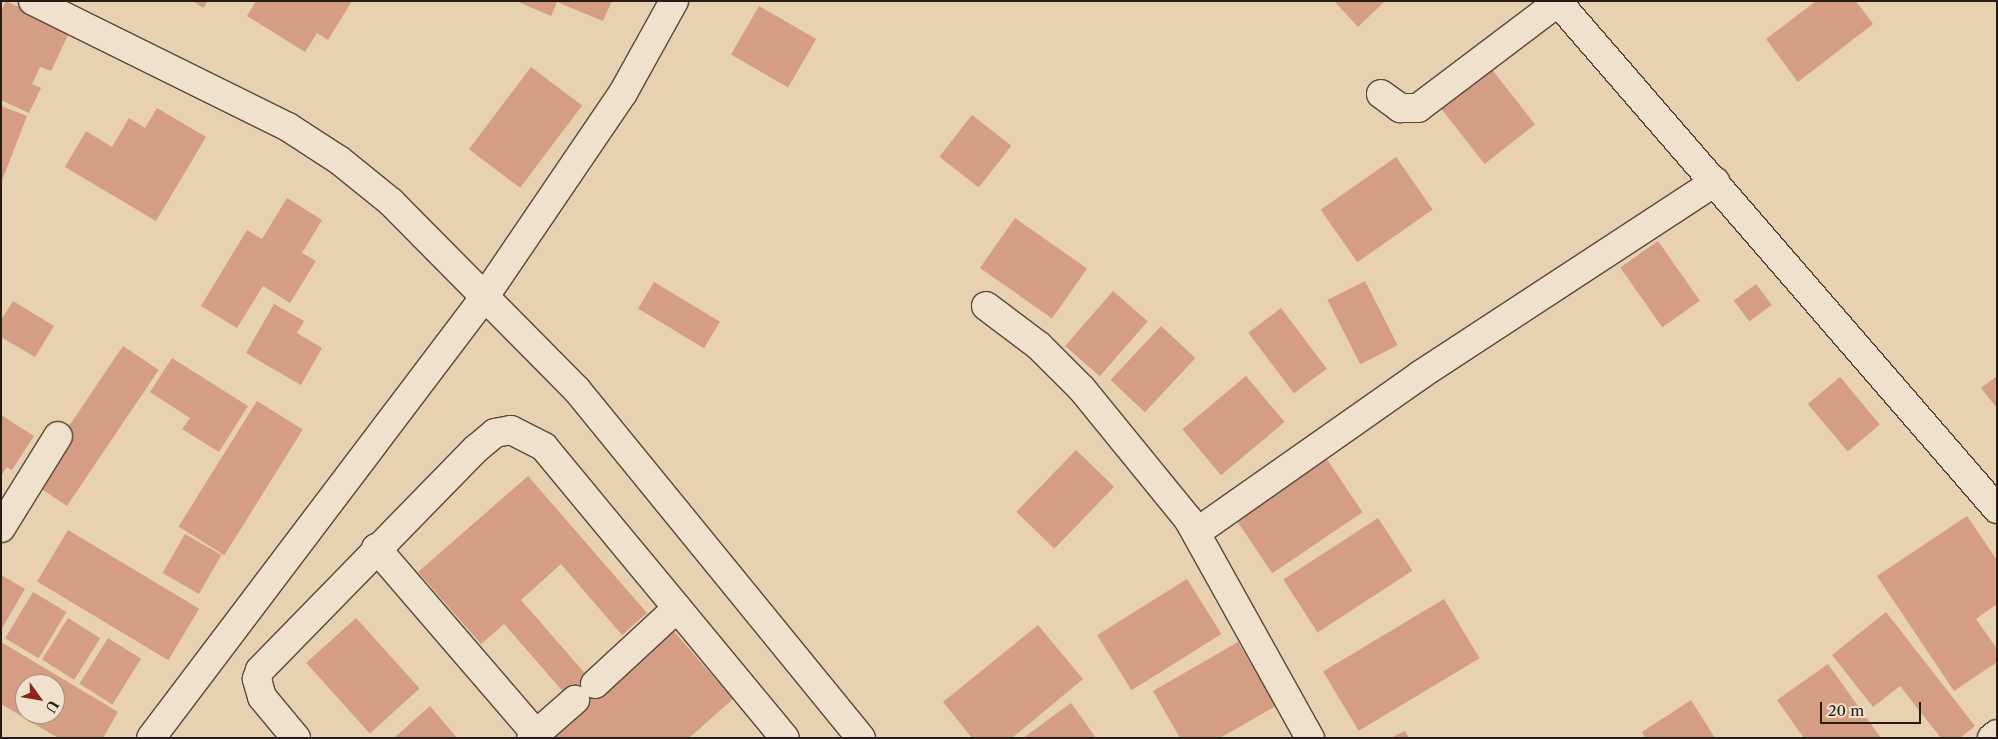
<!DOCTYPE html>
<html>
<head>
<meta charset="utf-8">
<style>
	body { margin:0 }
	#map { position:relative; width:1998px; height:739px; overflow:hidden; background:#e8d1b1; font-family:"Libre Caslon Text",serif }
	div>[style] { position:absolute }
	.building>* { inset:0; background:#d49d84; transform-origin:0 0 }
	.roads { filter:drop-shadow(1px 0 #58483c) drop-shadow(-1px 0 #58483c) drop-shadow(0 1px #58483c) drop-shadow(0 -1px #58483c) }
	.minor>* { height:28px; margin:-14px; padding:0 14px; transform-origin:14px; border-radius:14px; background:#f0e1cc }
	span { translate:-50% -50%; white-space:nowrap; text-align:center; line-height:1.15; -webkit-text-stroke:5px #f0e1cc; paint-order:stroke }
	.frame { position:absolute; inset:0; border:2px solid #281a15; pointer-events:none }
	.north { position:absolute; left:15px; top:674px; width:50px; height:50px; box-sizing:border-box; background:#f0e1cc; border:1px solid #a09183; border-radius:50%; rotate:122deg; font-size:14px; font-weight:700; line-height:20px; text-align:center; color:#281a15 }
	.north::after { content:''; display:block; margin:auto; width:18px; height:22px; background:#8f2418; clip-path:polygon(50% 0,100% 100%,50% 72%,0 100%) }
	.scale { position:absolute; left:1820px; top:702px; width:101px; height:22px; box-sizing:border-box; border:2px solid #281a15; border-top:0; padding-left:6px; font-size:15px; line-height:18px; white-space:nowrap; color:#281a15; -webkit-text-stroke:4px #f0e1cc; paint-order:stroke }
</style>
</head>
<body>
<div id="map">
	<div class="building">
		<div style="clip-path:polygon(6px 1px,70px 31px,51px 71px,40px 67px,32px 84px,41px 88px,29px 113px,1px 100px,1px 11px)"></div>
		<div style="clip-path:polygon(193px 1px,208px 1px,203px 8px)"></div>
		<div style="clip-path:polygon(256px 1px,352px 1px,328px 40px,317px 33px,305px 52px,247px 16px)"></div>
		<div style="clip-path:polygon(516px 1px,612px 1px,603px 21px,557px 2px,551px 16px)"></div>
		<div style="clip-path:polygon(1334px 1px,1385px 1px,1358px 27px)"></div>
		<div style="clip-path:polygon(1816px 1px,1856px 1px,1873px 24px,1798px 82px,1766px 39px)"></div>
		<div style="left:759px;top:6px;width:66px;height:56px;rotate:30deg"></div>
		<div style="left:531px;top:67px;width:64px;height:103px;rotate:37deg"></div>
		<div style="left:1490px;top:67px;width:73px;height:64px;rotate:52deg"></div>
		<div style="clip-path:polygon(1px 106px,27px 116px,1px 183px)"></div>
		<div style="clip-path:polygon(157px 108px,206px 137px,156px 221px,65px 167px,86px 131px,112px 147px,129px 118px,145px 128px)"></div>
		<div style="left:972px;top:115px;width:50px;height:53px;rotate:38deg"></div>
		<div style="left:1396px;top:157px;width:64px;height:92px;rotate:55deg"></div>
		<div style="clip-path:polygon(287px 198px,322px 220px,302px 253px,316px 261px,290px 303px,263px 286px,237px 328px,201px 306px,247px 230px,262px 239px)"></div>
		<div style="left:1015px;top:218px;width:88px;height:61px;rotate:35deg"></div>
		<div style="left:1658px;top:241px;width:73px;height:46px;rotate:55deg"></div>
		<div style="left:1365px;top:281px;width:72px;height:42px;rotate:63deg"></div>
		<div style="left:654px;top:282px;width:77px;height:31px;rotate:31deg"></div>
		<div style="left:1756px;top:284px;width:26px;height:28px;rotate:53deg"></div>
		<div style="left:1113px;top:291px;width:46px;height:73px;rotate:41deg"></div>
		<div style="clip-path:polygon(13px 301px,54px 326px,35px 357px,1px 337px,1px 320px)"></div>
		<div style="clip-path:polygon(274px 304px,304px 321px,297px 333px,322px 348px,301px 385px,246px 353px)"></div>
		<div style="left:1281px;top:308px;width:76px;height:41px;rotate:53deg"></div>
		<div style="left:1161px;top:326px;width:47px;height:74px;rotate:43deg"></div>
		<div style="left:123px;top:346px;width:43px;height:164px;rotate:34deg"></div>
		<div style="clip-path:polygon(172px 358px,248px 406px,219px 452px,182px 429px,190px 418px,150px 392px)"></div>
		<div style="left:1246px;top:376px;width:60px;height:83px;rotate:50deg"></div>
		<div style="clip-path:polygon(1997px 376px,1997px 408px,1981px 388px)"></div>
		<div style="left:1840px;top:377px;width:62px;height:42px;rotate:50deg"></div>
		<div style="left:257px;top:401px;width:54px;height:148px;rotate:32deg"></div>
		<div style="clip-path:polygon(1px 415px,34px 436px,12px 470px,7px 467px,1px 476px)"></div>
		<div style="left:1076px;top:450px;width:53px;height:86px;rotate:44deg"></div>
		<div style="left:1324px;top:455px;width:69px;height:109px;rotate:56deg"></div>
		<div style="clip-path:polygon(528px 476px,647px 613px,622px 635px,561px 564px,521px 600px,589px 678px,670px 627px,733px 699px,689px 738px,551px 738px,567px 696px,504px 624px,481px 644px,418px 572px)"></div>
		<div style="clip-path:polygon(1967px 516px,1997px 560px,1997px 604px,1976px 619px,1997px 649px,1997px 662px,1954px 691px,1877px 576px)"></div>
		<div style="left:1378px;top:518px;width:63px;height:113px;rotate:57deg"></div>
		<div style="left:68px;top:530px;width:153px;height:60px;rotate:31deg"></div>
		<div style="left:185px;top:534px;width:42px;height:45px;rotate:30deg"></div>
		<div style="clip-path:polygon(1px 575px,25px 589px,1px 630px)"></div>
		<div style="left:1187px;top:579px;width:65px;height:106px;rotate:58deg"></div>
		<div style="left:33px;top:592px;width:39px;height:54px;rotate:31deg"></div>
		<div style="left:1444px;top:599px;width:69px;height:141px;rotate:59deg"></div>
		<div style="clip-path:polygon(1886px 612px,1975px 726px,1960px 738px,1941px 738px,1900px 686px,1873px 707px,1832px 655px)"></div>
		<div style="left:68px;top:618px;width:38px;height:49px;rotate:32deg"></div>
		<div style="left:356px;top:618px;width:95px;height:67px;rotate:48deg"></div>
		<div style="clip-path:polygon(1038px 625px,1083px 679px,1012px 738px,972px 738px,943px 702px)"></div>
		<div style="left:108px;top:638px;width:39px;height:54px;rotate:32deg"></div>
		<div style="clip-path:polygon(evenodd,1px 642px,118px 712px,103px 738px,58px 738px,1px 704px,1px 642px,25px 684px,55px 684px,55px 714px,25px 714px,25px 684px)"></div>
		<div style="clip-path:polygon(1238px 642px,1276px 706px,1220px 738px,1180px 738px,1153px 691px)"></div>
		<div style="clip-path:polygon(1828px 664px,1881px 738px,1804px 738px,1777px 700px)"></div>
		<div style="clip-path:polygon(1691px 700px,1715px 738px,1645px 738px,1642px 732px)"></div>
		<div style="clip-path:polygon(1071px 703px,1096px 738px,1023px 738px)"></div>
		<div style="clip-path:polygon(430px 706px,457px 738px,394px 738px)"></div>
		<div style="clip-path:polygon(1405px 731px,1409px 738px,1390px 738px)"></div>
	</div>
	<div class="roads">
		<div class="minor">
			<div style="left:33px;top:1px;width:284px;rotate:26.3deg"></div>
			<div style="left:288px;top:127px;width:61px;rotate:32.9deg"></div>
			<div style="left:339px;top:160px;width:67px;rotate:38.9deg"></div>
			<div style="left:391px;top:202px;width:264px;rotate:45.3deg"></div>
			<div style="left:577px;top:390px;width:449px;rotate:50.8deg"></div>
			<div style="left:1557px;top:1px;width:672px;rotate:49.1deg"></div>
			<div style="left:1381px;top:94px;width:24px;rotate:36deg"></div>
			<div style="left:1400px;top:108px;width:18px"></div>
			<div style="left:1418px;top:108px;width:176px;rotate:-37.1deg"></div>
			<div style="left:986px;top:306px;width:66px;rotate:37deg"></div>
			<div style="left:1039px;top:346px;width:61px;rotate:45deg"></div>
			<div style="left:1082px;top:389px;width:168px;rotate:50.8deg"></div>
			<div style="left:1188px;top:519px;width:251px;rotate:60.9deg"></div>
			<div style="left:1px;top:528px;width:108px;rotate:-58.2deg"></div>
			<div style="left:1197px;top:532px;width:273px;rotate:-35.1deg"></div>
			<div style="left:1420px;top:375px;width:353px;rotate:-33.2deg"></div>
			<div style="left:376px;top:548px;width:245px;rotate:49.3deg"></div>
			<div style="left:536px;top:734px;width:6px;rotate:141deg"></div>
			<div style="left:595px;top:684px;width:112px;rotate:-42.8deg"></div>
			<div style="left:536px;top:734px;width:52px;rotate:-41.1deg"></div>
			<div style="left:151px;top:738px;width:550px;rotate:-52.9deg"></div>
			<div style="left:483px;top:299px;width:249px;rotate:-55.8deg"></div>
			<div style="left:623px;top:93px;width:105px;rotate:-61deg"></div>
			<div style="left:296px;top:738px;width:53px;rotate:-129.7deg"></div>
			<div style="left:262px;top:697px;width:19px;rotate:-106deg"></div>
			<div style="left:257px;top:679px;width:9px;rotate:-72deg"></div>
			<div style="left:260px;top:670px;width:310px;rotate:-45.7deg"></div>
			<div style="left:477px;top:448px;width:23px;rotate:-40deg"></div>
			<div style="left:495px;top:433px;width:16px;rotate:-11deg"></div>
			<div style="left:511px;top:430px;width:37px;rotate:27deg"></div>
			<div style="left:544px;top:447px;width:378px;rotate:50.4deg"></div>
			<div style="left:1992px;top:738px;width:6px;rotate:-39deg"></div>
		</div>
	</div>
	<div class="frame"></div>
	<div class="north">U</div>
	<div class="scale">20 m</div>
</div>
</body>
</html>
